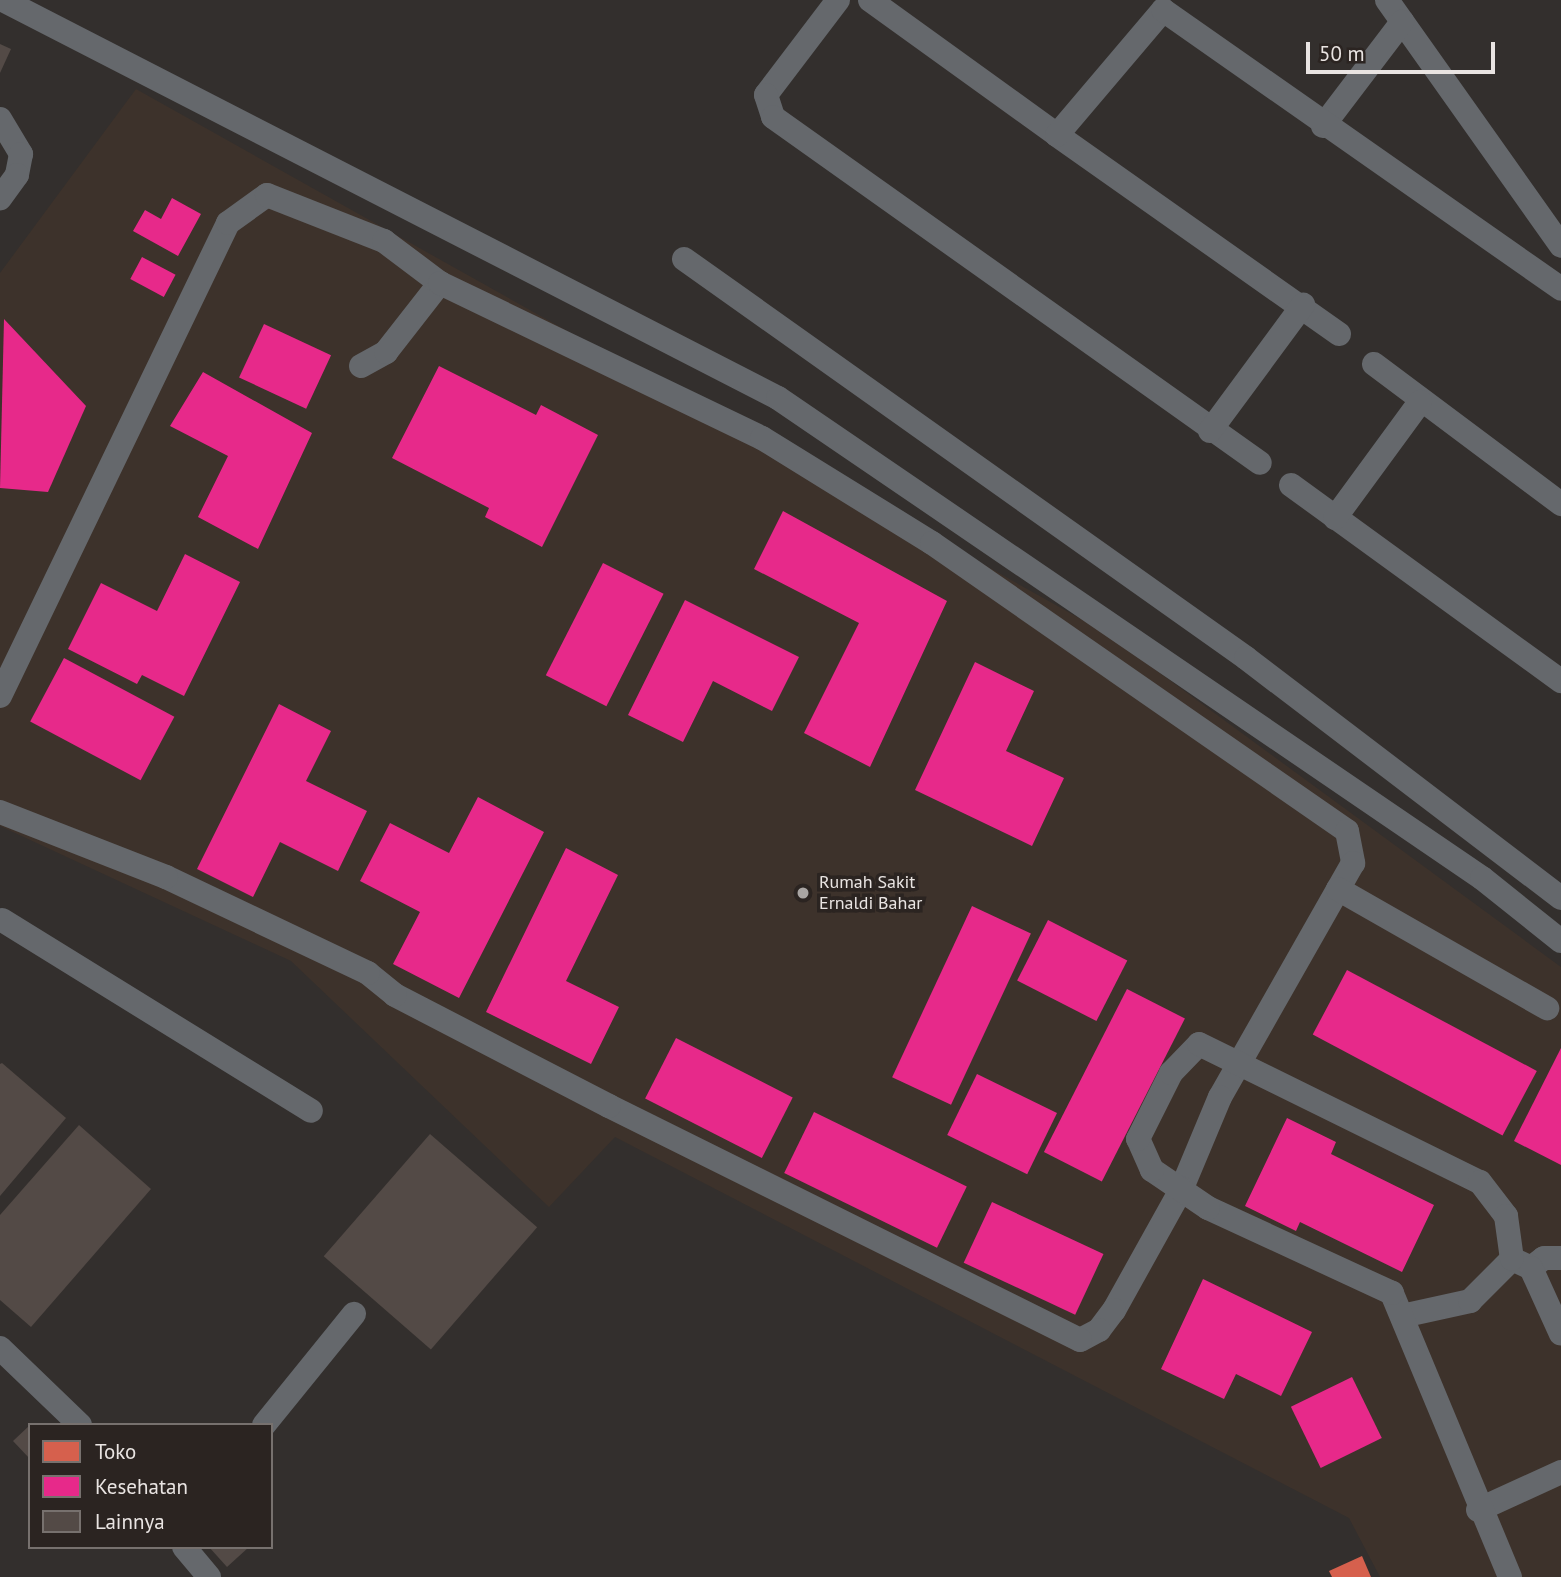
<!DOCTYPE html>
<html>
<head>
<meta charset="utf-8">
<style>
	body { margin:0 }
	#map { position:relative; width:1561px; height:1577px; overflow:hidden; background:#332f2d; font-family:"PT Sans",sans-serif }
	div>[style] { position:absolute }
	.built>* { inset:0; background:#3d322b }
	.shops>* { inset:0; background:#d6604d }
	.health>* { inset:0; background:#e7298a; transform-origin:0 0 }
	.building>* { inset:0; background:#534a46; transform-origin:0 0 }
	.minor>* { height:24px; margin:-12px; padding:0 12px; transform-origin:12px; border-radius:12px; background:#65686c }
	.dots>* { width:19px; height:19px; translate:-50% -50%; box-sizing:border-box; border:4px solid #2b2421; border-radius:50% }
	span { translate:-50% -50%; white-space:nowrap; text-align:center; line-height:1.15; -webkit-text-stroke:7px #2b2421; paint-order:stroke }
	.poi-label { font-size:18px; color:#e9e4e2 }
	.left { translate:0 -50%; text-align:left }
	.legend { position:absolute; left:28px; top:1423px; width:245px; height:126px; box-sizing:border-box; background:#2b2421; border:2px solid #77716e; margin:0; padding:9px 12px; list-style:none; font-size:21px; color:#e9e4e2 }
	.legend li { display:flex; align-items:center; gap:14px; height:35px }
	.legend b { width:35px; border:2px solid #77716e }
	.scale { position:absolute; left:1306px; top:42px; width:189px; height:32px; box-sizing:border-box; border:4px solid #e9e4e2; border-top:0; padding-left:9px; font-size:21px; line-height:24px; white-space:nowrap; color:#e9e4e2; -webkit-text-stroke:5px #2b2421; paint-order:stroke }
</style>
</head>
<body>
<div id="map">
	<div class="built">
		<div style="clip-path:polygon(136px 89px,1104px 632px,1561px 967px,1561px 1577px,1380px 1577px,1349px 1518px,615px 1137px,549px 1207px,291px 961px,0 826px,0 273px)"></div>
	</div>
	<div class="shops">
		<div style="clip-path:polygon(1362px 1556px,1371px 1577px,1332px 1577px,1329px 1571px)"></div>
	</div>
	<div class="health">
		<div style="clip-path:polygon(172px 198px,201px 214px,178px 256px,133px 231px,145px 210px,161px 219px)"></div>
		<div style="left:142px;top:257px;width:38px;height:25px;rotate:28deg"></div>
		<div style="clip-path:polygon(4px 319px,86px 406px,48px 492px,0 488px)"></div>
		<div style="left:264px;top:324px;width:74px;height:59px;rotate:25deg"></div>
		<div style="clip-path:polygon(439px 366px,536px 415px,541px 405px,598px 435px,542px 547px,485px 517px,489px 508px,392px 458px)"></div>
		<div style="clip-path:polygon(203px 372px,312px 433px,258px 549px,198px 517px,228px 456px,170px 426px)"></div>
		<div style="clip-path:polygon(783px 511px,947px 601px,870px 767px,804px 733px,859px 623px,754px 569px)"></div>
		<div style="clip-path:polygon(185px 554px,240px 582px,184px 696px,142px 675px,137px 684px,68px 649px,101px 583px,157px 611px)"></div>
		<div style="left:603px;top:563px;width:68px;height:126px;rotate:27deg"></div>
		<div style="clip-path:polygon(685px 600px,799px 657px,772px 711px,713px 681px,683px 742px,628px 715px)"></div>
		<div style="left:64px;top:658px;width:125px;height:72px;rotate:28deg"></div>
		<div style="clip-path:polygon(975px 662px,1034px 691px,1006px 751px,1064px 778px,1032px 846px,915px 790px)"></div>
		<div style="clip-path:polygon(279px 704px,331px 731px,306px 781px,367px 811px,338px 871px,280px 842px,253px 897px,197px 869px)"></div>
		<div style="clip-path:polygon(478px 797px,544px 832px,459px 998px,393px 964px,420px 912px,360px 881px,390px 823px,449px 853px)"></div>
		<div style="clip-path:polygon(566px 848px,618px 875px,566px 981px,619px 1007px,591px 1064px,486px 1012px)"></div>
		<div style="left:972px;top:906px;width:65px;height:189px;rotate:25deg"></div>
		<div style="left:1048px;top:920px;width:89px;height:68px;rotate:27deg"></div>
		<div style="left:1347px;top:970px;width:215px;height:73px;rotate:28deg"></div>
		<div style="left:1127px;top:989px;width:65px;height:183px;rotate:27deg"></div>
		<div style="left:676px;top:1038px;width:131px;height:68px;rotate:27deg"></div>
		<div style="clip-path:polygon(1561px 1048px,1561px 1165px,1514px 1141px)"></div>
		<div style="left:977px;top:1074px;width:89px;height:68px;rotate:26deg"></div>
		<div style="left:814px;top:1112px;width:170px;height:68px;rotate:26deg"></div>
		<div style="clip-path:polygon(1287px 1118px,1336px 1142px,1331px 1154px,1434px 1205px,1402px 1272px,1300px 1222px,1296px 1231px,1245px 1206px)"></div>
		<div style="left:992px;top:1202px;width:123px;height:67px;rotate:25deg"></div>
		<div style="clip-path:polygon(1203px 1279px,1312px 1332px,1281px 1396px,1236px 1374px,1224px 1399px,1161px 1369px)"></div>
		<div style="left:1352px;top:1377px;width:68px;height:68px;rotate:64deg"></div>
	</div>
	<div class="building">
		<div style="clip-path:polygon(0 44px,11px 49px,0 73px)"></div>
		<div style="clip-path:polygon(2px 1063px,66px 1118px,0 1196px,0 1064px)"></div>
		<div style="clip-path:polygon(79px 1125px,151px 1189px,31px 1327px,0 1300px,0 1215px)"></div>
		<div style="left:430px;top:1134px;width:142px;height:162px;rotate:41deg"></div>
		<div style="clip-path:polygon(30px 1425px,30px 1459px,13px 1441px)"></div>
		<div style="clip-path:polygon(209px 1547px,249px 1547px,227px 1567px)"></div>
	</div>
	<div class="minor">
		<div style="left:3px;top:0;width:871px;rotate:27.18deg"></div>
		<div style="left:778px;top:398px;width:852px;rotate:34.29deg"></div>
		<div style="left:1482px;top:878px;width:101px;rotate:38.6deg"></div>
		<div style="left:838px;top:0;width:119px;rotate:127.2deg"></div>
		<div style="left:766px;top:95px;width:23px;rotate:72deg"></div>
		<div style="left:773px;top:117px;width:597px;rotate:35.39deg"></div>
		<div style="left:870px;top:0;width:231px;rotate:35.8deg"></div>
		<div style="left:1387px;top:0;width:301px;rotate:54.7deg"></div>
		<div style="left:0;top:119px;width:41px;rotate:59deg"></div>
		<div style="left:21px;top:154px;width:21px;rotate:101deg"></div>
		<div style="left:17px;top:175px;width:29px;rotate:126deg"></div>
		<div style="left:1323px;top:126px;width:131px;rotate:-52.8deg"></div>
		<div style="left:684px;top:259px;width:689px;rotate:35.37deg"></div>
		<div style="left:1246px;top:658px;width:396px;rotate:37.3deg"></div>
		<div style="left:1339px;top:334px;width:345px;rotate:-144.8deg"></div>
		<div style="left:1057px;top:135px;width:164px;rotate:-49.7deg"></div>
		<div style="left:1163px;top:10px;width:486px;rotate:35deg"></div>
		<div style="left:1374px;top:364px;width:234px;rotate:36.8deg"></div>
		<div style="left:361px;top:366px;width:29px;rotate:-29deg"></div>
		<div style="left:386px;top:352px;width:88px;rotate:-52deg"></div>
		<div style="left:1210px;top:431px;width:157px;rotate:-53.6deg"></div>
		<div style="left:1291px;top:485px;width:334px;rotate:36deg"></div>
		<div style="left:1335px;top:518px;width:144px;rotate:-53.8deg"></div>
		<div style="left:0;top:696px;width:525px;rotate:-64.26deg"></div>
		<div style="left:228px;top:223px;width:48px;rotate:-35.7deg"></div>
		<div style="left:267px;top:195px;width:126px;rotate:21.5deg"></div>
		<div style="left:384px;top:241px;width:70px;rotate:36.9deg"></div>
		<div style="left:440px;top:283px;width:357px;rotate:25.7deg"></div>
		<div style="left:762px;top:438px;width:200px;rotate:31.7deg"></div>
		<div style="left:932px;top:543px;width:505px;rotate:34.76deg"></div>
		<div style="left:1347px;top:831px;width:33px;rotate:79deg"></div>
		<div style="left:1353px;top:863px;width:269px;rotate:119.6deg"></div>
		<div style="left:1220px;top:1097px;width:99px;rotate:112.7deg"></div>
		<div style="left:1182px;top:1188px;width:140px;rotate:119.1deg"></div>
		<div style="left:1114px;top:1310px;width:25px;rotate:127deg"></div>
		<div style="left:1099px;top:1330px;width:21px;rotate:152deg"></div>
		<div style="left:1080px;top:1340px;width:526px;rotate:-153.58deg"></div>
		<div style="left:609px;top:1106px;width:241px;rotate:-152.6deg"></div>
		<div style="left:395px;top:995px;width:35px;rotate:-141deg"></div>
		<div style="left:368px;top:973px;width:224px;rotate:-154.6deg"></div>
		<div style="left:166px;top:877px;width:178px;rotate:-158.6deg"></div>
		<div style="left:1338px;top:889px;width:241px;rotate:29.7deg"></div>
		<div style="left:2px;top:920px;width:363px;rotate:31.7deg"></div>
		<div style="left:1531px;top:1268px;width:16px;rotate:-38deg"></div>
		<div style="left:1544px;top:1258px;width:17px"></div>
		<div style="left:1402px;top:1316px;width:70px;rotate:-12.4deg"></div>
		<div style="left:1470px;top:1301px;width:59px;rotate:-45deg"></div>
		<div style="left:1512px;top:1259px;width:21px;rotate:25deg"></div>
		<div style="left:1531px;top:1268px;width:72px;rotate:65.6deg"></div>
		<div style="left:0;top:1348px;width:111px;rotate:43.9deg"></div>
		<div style="left:264px;top:1425px;width:143px;rotate:-51deg"></div>
		<div style="left:1478px;top:1510px;width:91px;rotate:-24.6deg"></div>
		<div style="left:184px;top:1547px;width:39px;rotate:50deg"></div>
		<div style="left:1510px;top:1577px;width:308px;rotate:-112.6deg"></div>
		<div style="left:1392px;top:1293px;width:203px;rotate:-155.2deg"></div>
		<div style="left:1208px;top:1208px;width:68px;rotate:-145.8deg"></div>
		<div style="left:1152px;top:1170px;width:34px;rotate:-114deg"></div>
		<div style="left:1138px;top:1139px;width:74px;rotate:-63.4deg"></div>
		<div style="left:1171px;top:1073px;width:40px;rotate:-46deg"></div>
		<div style="left:1199px;top:1044px;width:313px;rotate:26.2deg"></div>
		<div style="left:1480px;top:1182px;width:43px;rotate:52.6deg"></div>
		<div style="left:1506px;top:1216px;width:43px;rotate:82.1deg"></div>
	</div>
	<div class="dots">
		<div style="left:803px;top:893px;background:#a9a5a3"></div>
	</div>
	<div class="poi-label">
		<span class="left" style="left:819px;top:893px">Rumah Sakit<br>Ernaldi Bahar</span>
	</div>
	<ul class="legend">
	<li><b style="height:19px;background:#d6604d"></b>Toko</li>
	<li><b style="height:19px;background:#e7298a"></b>Kesehatan</li>
	<li><b style="height:19px;background:#534a46"></b>Lainnya</li>
	</ul>
	<div class="scale">50 m</div>
</div>
</body>
</html>
